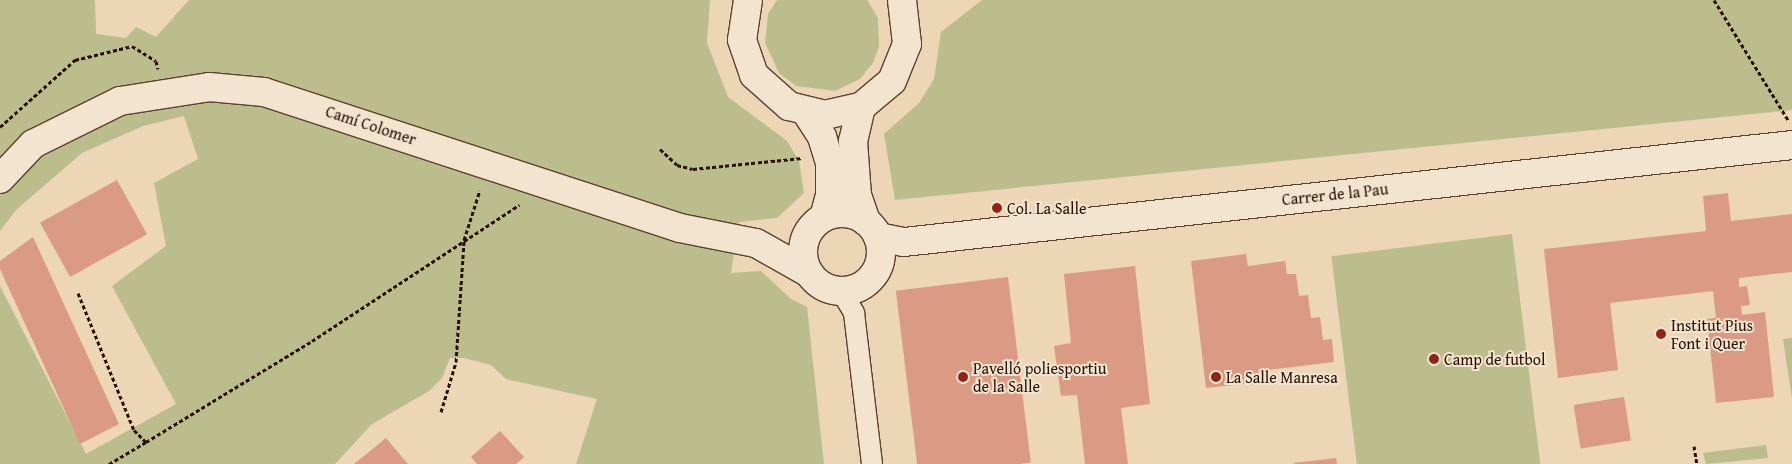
<!DOCTYPE html>
<html>
<head>
<meta charset="utf-8">
<style>
	body { margin:0 }
	#map { position:relative; width:1792px; height:464px; overflow:hidden; background:#ecd6b6; font-family:"Gentium Book Plus",serif }
	div>[style] { position:absolute }
	.green>* { inset:0; background:#bbbd8c; transform-origin:0 0 }
	.building>* { inset:0; background:#db9a83; transform-origin:0 0 }
	.path>* { height:3px; margin-top:-1.5px; transform-origin:0; background:repeating-linear-gradient(90deg,#291000 0 4px,transparent 0 6.5px) }
	.roads { filter:drop-shadow(1px 0 #5a422e) drop-shadow(-1px 0 #5a422e) drop-shadow(0 1px #5a422e) drop-shadow(0 -1px #5a422e) }
	.street>* { height:20px; margin:-10px; padding:0 10px; transform-origin:10px; border-radius:10px; background:#f3e4d0 }
	.secondary>* { height:28px; margin:-14px; padding:0 14px; transform-origin:14px; border-radius:14px; background:#f3e4d0 }
	.secondary>.ring { margin:-14px; padding:0; box-sizing:content-box; background:none; border:28px solid #f3e4d0; border-radius:50% }
	.dots>* { width:14px; height:14px; translate:-50% -50%; box-sizing:border-box; border:2px solid #f3e4d0; border-radius:50% }
	span { translate:-50% -50%; white-space:nowrap; text-align:center; line-height:1.15; -webkit-text-stroke:4px #f3e4d0; paint-order:stroke }
	.street-label { font-size:16px; color:#291000 }
	.poi-label { font-size:16px; color:#291000 }
	.left { translate:0 -50%; text-align:left }
</style>
</head>
<body>
<div id="map">
	<div class="green">
		<div style="clip-path:polygon(0 0,95px 0,96px 34px,126px 38px,136px 27px,156px 37px,189px 0,710px 0,707px 43px,728px 97px,787px 141px,799px 161px,804px 193px,777px 218px,739px 222px,731px 273px,761px 271px,791px 299px,807px 307px,824px 464px,576px 464px,597px 399px,506px 379px,491px 365px,464px 358px,450px 358px,442px 378px,429px 391px,372px 424px,335px 464px,0 464px,0 286px,86px 454px,176px 404px,112px 286px,166px 246px,154px 183px,198px 159px,184px 116px,143px 126px,82px 153px,16px 210px,0 231px)"></div>
		<div style="clip-path:polygon(777px 0,867px 0,878px 18px,879px 47px,873px 63px,860px 79px,835px 91px,796px 86px,779px 73px,765px 43px,768px 14px)"></div>
		<div style="clip-path:polygon(982px 0,1792px 0,1792px 110px,895px 200px,884px 134px,919px 103px,934px 79px,941px 32px)"></div>
		<div style="left:1512px;top:234px;width:232px;height:182px;rotate:83deg"></div>
		<div style="clip-path:polygon(1792px 338px,1792px 399px,1783px 339px)"></div>
		<div style="clip-path:polygon(1766px 445px,1768px 458px,1706px 464px,1703px 453px)"></div>
	</div>
	<div class="building">
		<div style="left:117px;top:180px;width:62px;height:88px;rotate:61deg"></div>
		<div style="clip-path:polygon(1728px 193px,1731px 221px,1792px 214px,1792px 272px,1739px 278px,1739px 287px,1747px 286px,1750px 305px,1741px 306px,1742px 315px,1765px 312px,1774px 397px,1716px 403px,1707px 319px,1716px 318px,1713px 291px,1610px 303px,1618px 370px,1558px 378px,1544px 249px,1706px 231px,1703px 196px)"></div>
		<div style="clip-path:polygon(33px 237px,119px 424px,80px 444px,0 269px,0 261px)"></div>
		<div style="clip-path:polygon(1246px 254px,1248px 266px,1285px 261px,1287px 274px,1296px 274px,1299px 296px,1308px 295px,1311px 318px,1320px 317px,1323px 340px,1332px 339px,1334px 362px,1259px 371px,1261px 382px,1206px 388px,1191px 261px)"></div>
		<div style="clip-path:polygon(1135px 266px,1150px 404px,1121px 408px,1128px 464px,1085px 464px,1077px 395px,1061px 396px,1054px 346px,1071px 343px,1064px 274px)"></div>
		<div style="left:1008px;top:277px;width:187px;height:113px;rotate:83deg"></div>
		<div style="left:1624px;top:397px;width:44px;height:51px;rotate:81deg"></div>
		<div style="clip-path:polygon(500px 431px,524px 457px,516px 464px,477px 464px,471px 457px)"></div>
		<div style="clip-path:polygon(386px 438px,408px 464px,354px 464px)"></div>
		<div style="clip-path:polygon(1336px 458px,1337px 464px,1294px 464px,1294px 463px)"></div>
	</div>
	<div class="path">
		<div style="left:1714px;top:0;width:141px;rotate:58.3deg"></div>
		<div style="left:0;top:127px;width:101px;rotate:-41.8deg"></div>
		<div style="left:75px;top:60px;width:59px;rotate:-13.8deg"></div>
		<div style="left:132px;top:46px;width:28px;rotate:32deg"></div>
		<div style="left:156px;top:61px;width:8px;rotate:76deg"></div>
		<div style="left:660px;top:149px;width:23px;rotate:43deg"></div>
		<div style="left:677px;top:165px;width:16px;rotate:14deg"></div>
		<div style="left:693px;top:169px;width:110px;rotate:-5.8deg"></div>
		<div style="left:78px;top:293px;width:148px;rotate:67.8deg"></div>
		<div style="left:134px;top:430px;width:17px;rotate:45deg"></div>
		<div style="left:146px;top:442px;width:194px;rotate:-31.3deg"></div>
		<div style="left:312px;top:341px;width:248px;rotate:-33.3deg"></div>
		<div style="left:441px;top:412px;width:52px;rotate:-73.3deg"></div>
		<div style="left:456px;top:362px;width:122px;rotate:-86.2deg"></div>
		<div style="left:464px;top:240px;width:52px;rotate:-72.3deg"></div>
		<div style="left:1694px;top:446px;width:18px;rotate:81deg"></div>
		<div style="left:109px;top:464px;width:43px;rotate:-30.7deg"></div>
	</div>
	<div class="roads">
		<div class="street">
			<div style="left:841px;top:291px;width:26px;rotate:59deg"></div>
			<div style="left:854px;top:313px;width:152px;rotate:83.2deg"></div>
		</div>
		<div class="secondary">
			<div style="left:748px;top:0;width:40px;rotate:98.5deg"></div>
			<div style="left:742px;top:40px;width:37px;rotate:71deg"></div>
			<div style="left:754px;top:75px;width:47px;rotate:41.5deg"></div>
			<div style="left:789px;top:106px;width:37px;rotate:14deg"></div>
			<div style="left:825px;top:115px;width:37px;rotate:-13deg"></div>
			<div style="left:861px;top:107px;width:40px;rotate:-40deg"></div>
			<div style="left:892px;top:81px;width:40px;rotate:-68deg"></div>
			<div style="left:907px;top:44px;width:44px;rotate:-96.5deg"></div>
			<div style="left:861px;top:107px;width:35px;rotate:103deg"></div>
			<div style="left:853px;top:141px;width:54px;rotate:85.8deg"></div>
			<div style="left:857px;top:195px;width:28px;rotate:71deg"></div>
			<div style="left:806px;top:112px;width:30px;rotate:57deg"></div>
			<div style="left:822px;top:137px;width:28px;rotate:73deg"></div>
			<div style="left:830px;top:164px;width:31px;rotate:90deg"></div>
			<div style="left:830px;top:195px;width:23px;rotate:105deg"></div>
			<div style="left:0;top:179px;width:48px;rotate:-46.7deg"></div>
			<div style="left:33px;top:144px;width:97px;rotate:-26.3deg"></div>
			<div style="left:120px;top:101px;width:90px;rotate:-8.9deg"></div>
			<div style="left:209px;top:87px;width:55px;rotate:5.2deg"></div>
			<div style="left:264px;top:92px;width:438px;rotate:18.1deg"></div>
			<div style="left:680px;top:228px;width:77px;rotate:11.2deg"></div>
			<div style="left:756px;top:243px;width:61px;rotate:29.5deg"></div>
			<div class="ring" style="left:803px;top:213px;width:50px;height:50px"></div>
			<div style="left:878px;top:237px;width:26px;rotate:11deg"></div>
			<div style="left:904px;top:242px;width:893px;rotate:-6.23deg"></div>
		</div>
	</div>
	<div class="dots">
		<div style="left:997px;top:208px;background:#8f2418"></div>
		<div style="left:1661px;top:334px;background:#8f2418"></div>
		<div style="left:1434px;top:359px;background:#8f2418"></div>
		<div style="left:963px;top:377px;background:#8f2418"></div>
		<div style="left:1216px;top:377px;background:#8f2418"></div>
	</div>
	<div class="street-label">
		<span style="left:371px;top:125px;rotate:18deg">Camí Colomer</span>
		<span style="left:1335px;top:194px;rotate:-6deg">Carrer de la Pau</span>
	</div>
	<div class="poi-label">
		<span class="left" style="left:1007px;top:208px">Col. La Salle</span>
		<span class="left" style="left:1671px;top:334px">Institut Pius<br>Font i Quer</span>
		<span class="left" style="left:1444px;top:359px">Camp de futbol</span>
		<span class="left" style="left:973px;top:377px">Pavelló poliesportiu<br>de la Salle</span>
		<span class="left" style="left:1226px;top:377px">La Salle Manresa</span>
	</div>
</div>
</body>
</html>
